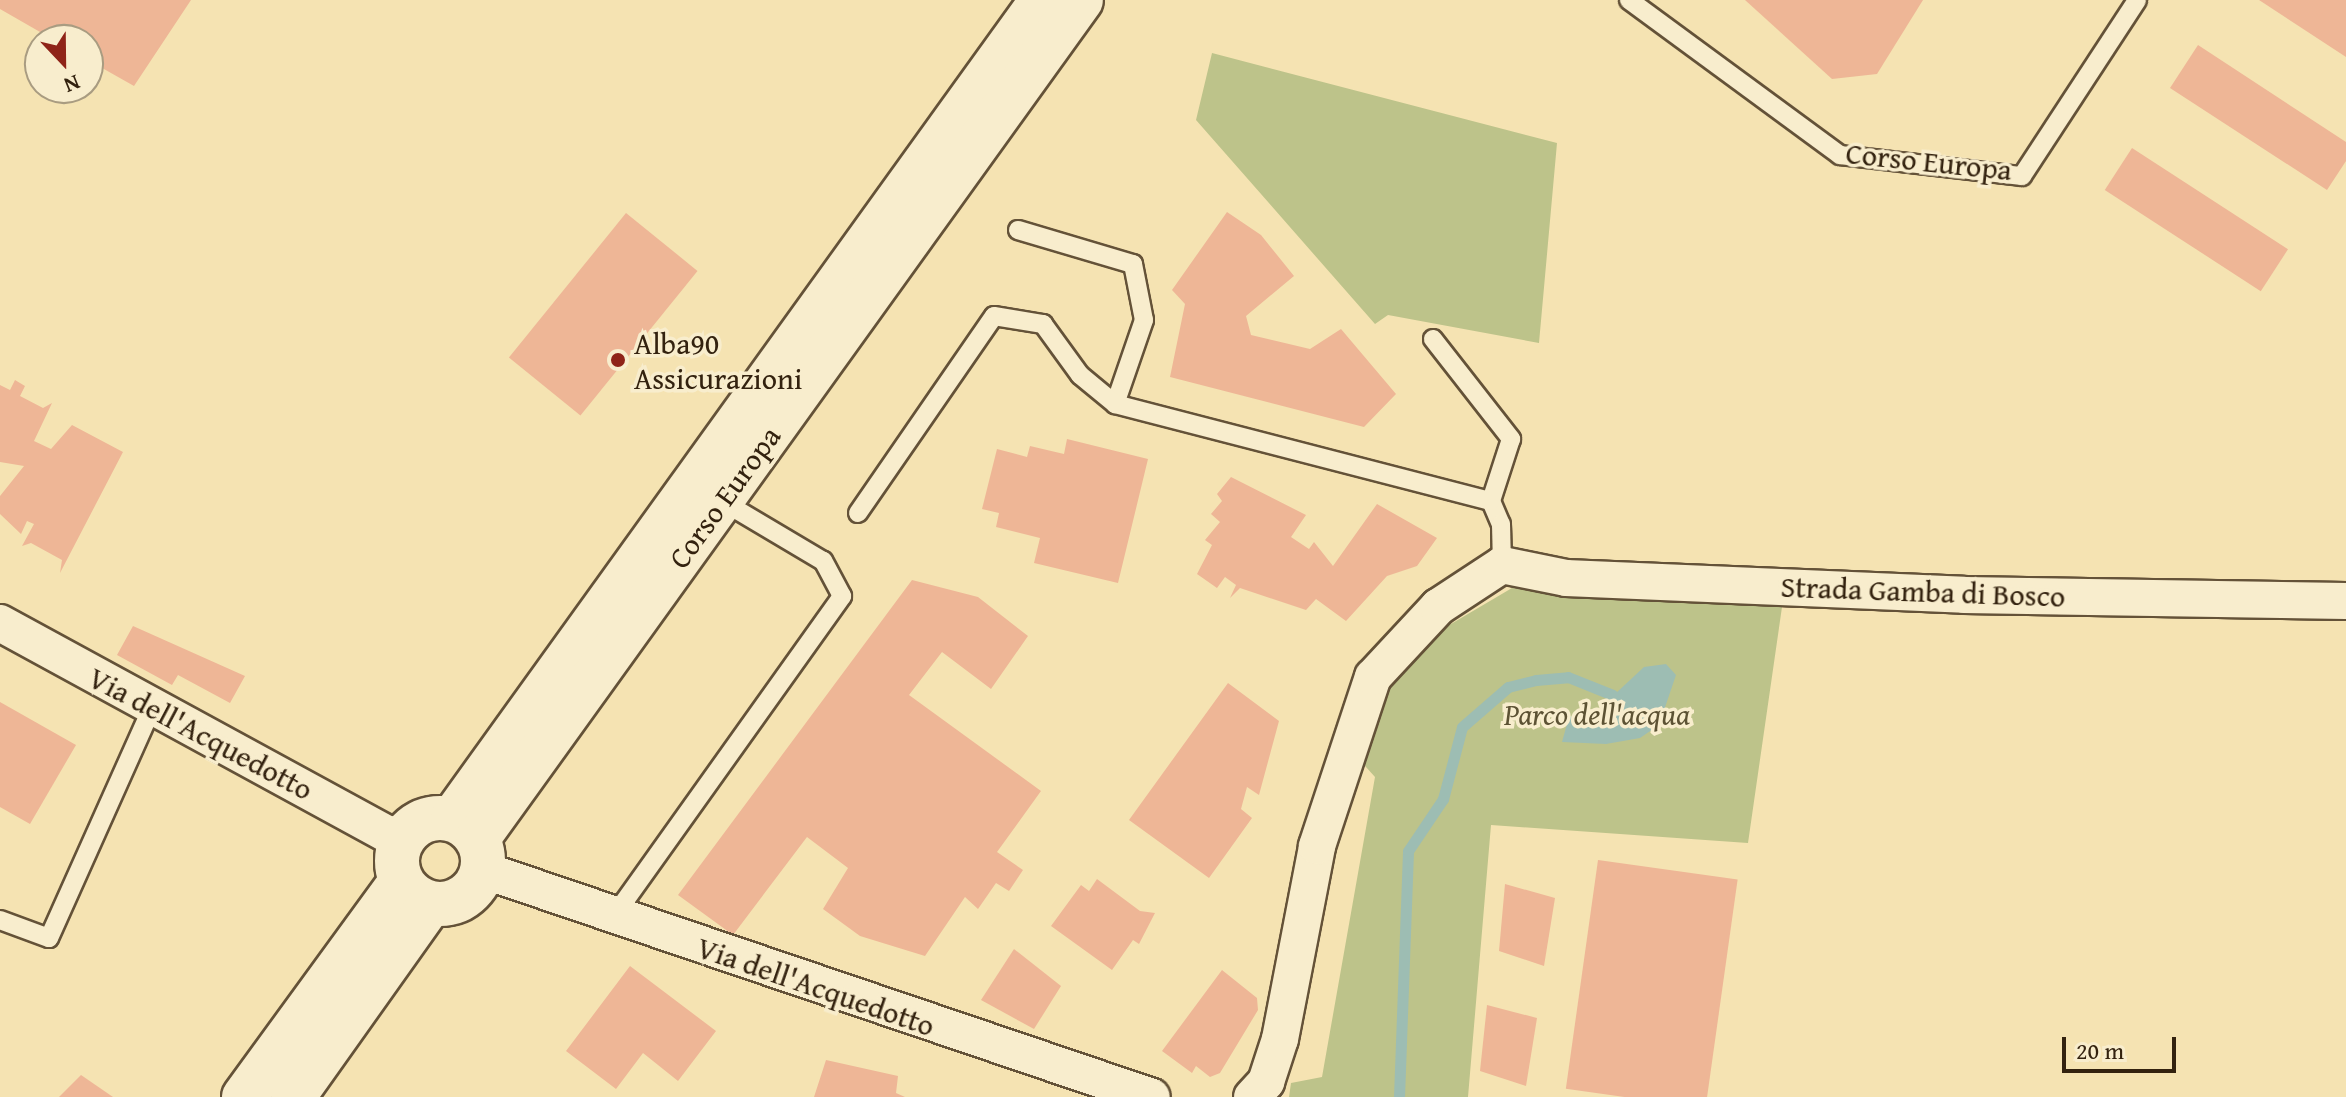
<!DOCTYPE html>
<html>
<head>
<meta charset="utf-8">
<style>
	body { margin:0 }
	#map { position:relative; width:2346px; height:1097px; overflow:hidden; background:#f5e3b2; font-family:"Gentium Book Plus",serif }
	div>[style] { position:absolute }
	.green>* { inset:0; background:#bdc38a }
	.water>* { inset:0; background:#9dbdb3 }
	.stream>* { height:11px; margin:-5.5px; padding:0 5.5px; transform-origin:5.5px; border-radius:5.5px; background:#9dbdb3 }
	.building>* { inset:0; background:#eeb696; transform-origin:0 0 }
	.roads { filter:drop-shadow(2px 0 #645238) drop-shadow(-2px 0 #645238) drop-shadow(0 2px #645238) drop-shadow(0 -2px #645238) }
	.service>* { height:18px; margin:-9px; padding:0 9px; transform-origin:9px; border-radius:9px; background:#f8edcd }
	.minor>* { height:36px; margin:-18px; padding:0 18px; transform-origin:18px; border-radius:18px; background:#f8edcd }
	.secondary>* { height:44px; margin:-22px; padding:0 22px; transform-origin:22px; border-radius:22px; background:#f8edcd }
	.secondary>.ring { margin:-22px; padding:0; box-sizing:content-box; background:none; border:44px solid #f8edcd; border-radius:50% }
	.dots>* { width:22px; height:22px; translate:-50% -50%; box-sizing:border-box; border:4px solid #f8edcd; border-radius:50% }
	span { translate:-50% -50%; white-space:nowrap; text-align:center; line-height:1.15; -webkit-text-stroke:7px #f8edcd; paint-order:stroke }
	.street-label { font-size:30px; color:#33220f }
	.poi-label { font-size:30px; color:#33220f }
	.left { translate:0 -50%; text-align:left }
	.park-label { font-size:30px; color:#5c5234; font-style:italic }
	.north { position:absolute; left:24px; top:24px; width:80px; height:80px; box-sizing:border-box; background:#f8edcd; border:2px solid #a99c81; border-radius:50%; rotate:158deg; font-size:22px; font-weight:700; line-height:32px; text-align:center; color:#33220f }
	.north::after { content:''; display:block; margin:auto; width:28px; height:36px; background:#8f2418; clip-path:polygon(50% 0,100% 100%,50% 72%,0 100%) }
	.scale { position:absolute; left:2062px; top:1037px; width:114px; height:36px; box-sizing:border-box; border:4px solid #33220f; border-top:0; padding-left:10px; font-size:24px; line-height:28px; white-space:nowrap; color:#33220f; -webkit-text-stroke:6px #f8edcd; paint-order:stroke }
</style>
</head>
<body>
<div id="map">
	<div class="green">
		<div style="clip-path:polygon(1212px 53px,1557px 143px,1539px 343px,1388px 315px,1375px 324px,1196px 120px)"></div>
		<div style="clip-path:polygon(1512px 588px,1782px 607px,1748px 843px,1491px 825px,1468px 1097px,1289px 1097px,1291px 1083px,1322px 1077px,1375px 777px,1357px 757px,1376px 696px,1434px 634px)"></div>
	</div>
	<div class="water">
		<div style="clip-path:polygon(1666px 664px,1676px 675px,1659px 725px,1640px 738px,1606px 744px,1562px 742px,1569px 717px,1600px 708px,1644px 667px)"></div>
	</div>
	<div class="stream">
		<div style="left:1399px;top:1097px;width:246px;rotate:-87.9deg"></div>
		<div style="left:1408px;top:851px;width:63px;rotate:-56.1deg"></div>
		<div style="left:1443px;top:799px;width:74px;rotate:-75.2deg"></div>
		<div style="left:1462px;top:727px;width:61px;rotate:-41deg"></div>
		<div style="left:1508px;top:687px;width:29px;rotate:-14deg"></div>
		<div style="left:1536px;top:680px;width:32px;rotate:-5deg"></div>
		<div style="left:1568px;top:677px;width:48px;rotate:21.8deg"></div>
	</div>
	<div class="building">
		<div style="clip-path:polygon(0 0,191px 0,134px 86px,88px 60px,88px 40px,54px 40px,0 9px)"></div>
		<div style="clip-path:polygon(1745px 0,1923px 0,1877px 74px,1832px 79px)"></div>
		<div style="clip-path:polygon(2259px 0,2346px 0,2346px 57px)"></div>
		<div style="clip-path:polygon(2198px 45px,2346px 142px,2346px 161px,2327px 190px,2170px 88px)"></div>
		<div style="left:2132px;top:148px;width:186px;height:50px;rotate:33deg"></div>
		<div style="clip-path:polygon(1227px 212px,1261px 235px,1294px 276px,1246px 316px,1251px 335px,1310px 349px,1341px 329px,1396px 394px,1364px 427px,1170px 377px,1185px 304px,1172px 290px)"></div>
		<div style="left:626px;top:213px;width:92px;height:186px;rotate:39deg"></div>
		<div style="clip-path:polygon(15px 380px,25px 386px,20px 396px,43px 408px,52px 403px,34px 441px,51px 449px,72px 425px,123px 452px,60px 573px,62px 560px,31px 543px,22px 546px,34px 524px,27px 521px,21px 534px,0 514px,0 496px,24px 466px,0 462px,0 385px,10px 390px)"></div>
		<div style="clip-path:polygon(1067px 439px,1148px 459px,1118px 583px,1034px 563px,1040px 538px,996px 527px,999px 513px,982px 509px,997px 449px,1027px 457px,1030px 446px,1064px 454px)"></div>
		<div style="clip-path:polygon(1231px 477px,1306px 515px,1291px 537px,1309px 549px,1314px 542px,1333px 566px,1377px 504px,1437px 538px,1417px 566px,1387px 576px,1346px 621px,1316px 599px,1306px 610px,1240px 588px,1230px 598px,1236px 585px,1225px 577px,1217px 588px,1197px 574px,1212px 545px,1205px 540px,1220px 522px,1211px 514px,1222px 501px,1217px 494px)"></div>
		<div style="clip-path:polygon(912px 580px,978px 597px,1028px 636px,991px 689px,942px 652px,909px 695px,1041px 791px,997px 852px,1023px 870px,1009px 891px,996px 883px,978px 909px,965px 897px,925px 956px,860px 936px,823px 909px,848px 868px,807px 837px,733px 935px,678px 895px)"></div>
		<div style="clip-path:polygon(133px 626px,245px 676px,230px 703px,178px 675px,172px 685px,117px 655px)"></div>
		<div style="clip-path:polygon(1228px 683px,1279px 721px,1259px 795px,1247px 787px,1241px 809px,1252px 818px,1209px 878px,1129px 820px)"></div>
		<div style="clip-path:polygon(0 702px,76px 745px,30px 824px,0 807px)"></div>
		<div style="left:1598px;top:860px;width:141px;height:231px;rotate:8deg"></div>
		<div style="clip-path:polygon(1097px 879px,1140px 911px,1155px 913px,1139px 944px,1133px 940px,1112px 970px,1051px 926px,1081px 885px,1089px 891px)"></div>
		<div style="clip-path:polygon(1505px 884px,1555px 898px,1544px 966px,1499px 951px)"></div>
		<div style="clip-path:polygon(1014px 949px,1061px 986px,1034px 1029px,981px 1000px)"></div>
		<div style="clip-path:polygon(630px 966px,716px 1031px,678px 1081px,643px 1053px,616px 1089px,566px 1051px)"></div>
		<div style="clip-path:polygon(1222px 970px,1257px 998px,1258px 1010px,1220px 1073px,1210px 1077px,1196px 1066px,1192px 1073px,1162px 1051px)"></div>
		<div style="clip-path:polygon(1487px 1005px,1537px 1018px,1526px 1086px,1480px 1071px)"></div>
		<div style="clip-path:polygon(826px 1060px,898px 1076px,896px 1093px,905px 1097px,814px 1097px)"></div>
		<div style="clip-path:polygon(81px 1075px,113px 1097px,59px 1097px)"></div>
	</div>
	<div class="roads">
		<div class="service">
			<div style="left:1629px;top:0;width:262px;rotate:36.3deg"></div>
			<div style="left:1840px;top:155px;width:183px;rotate:6.6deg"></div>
			<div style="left:2022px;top:176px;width:210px;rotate:-56.8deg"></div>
			<div style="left:1018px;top:230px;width:120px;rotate:16.5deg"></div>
			<div style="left:1133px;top:264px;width:57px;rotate:78.9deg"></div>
			<div style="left:1144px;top:320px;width:89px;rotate:109deg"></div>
			<div style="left:1115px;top:404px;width:388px;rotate:14.5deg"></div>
			<div style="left:1491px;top:501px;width:25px;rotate:67deg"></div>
			<div style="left:1501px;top:524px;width:41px;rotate:88.6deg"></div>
			<div style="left:1433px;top:339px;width:127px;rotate:52deg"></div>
			<div style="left:1511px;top:439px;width:65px;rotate:107.9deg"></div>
			<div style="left:858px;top:513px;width:239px;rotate:-55.4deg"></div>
			<div style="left:994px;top:316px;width:50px;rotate:9.3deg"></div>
			<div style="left:1043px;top:324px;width:63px;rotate:54deg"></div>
			<div style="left:1080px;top:375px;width:45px;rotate:39.6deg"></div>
			<div style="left:614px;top:916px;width:393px;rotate:-54.5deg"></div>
			<div style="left:842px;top:596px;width:40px;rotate:-118deg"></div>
			<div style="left:823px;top:561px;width:117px;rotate:-149.3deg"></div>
			<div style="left:0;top:920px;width:52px;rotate:20.2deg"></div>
			<div style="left:49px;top:938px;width:252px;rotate:-65.9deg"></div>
		</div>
		<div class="minor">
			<div style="left:0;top:623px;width:441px;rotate:28.6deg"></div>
			<div style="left:387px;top:834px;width:17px;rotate:3deg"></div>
			<div style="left:483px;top:870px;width:706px;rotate:18.74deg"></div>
			<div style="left:1252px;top:1097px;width:21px;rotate:-47deg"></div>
			<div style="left:1266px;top:1082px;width:45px;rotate:-72deg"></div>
			<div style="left:1280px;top:1039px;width:197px;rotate:-79.1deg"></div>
			<div style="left:1317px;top:846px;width:178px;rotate:-71.7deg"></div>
			<div style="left:1373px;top:677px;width:96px;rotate:-47.1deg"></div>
			<div style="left:1438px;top:607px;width:77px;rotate:-33.3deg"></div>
			<div style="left:1502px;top:565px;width:65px;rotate:11.5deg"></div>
			<div style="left:1566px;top:578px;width:398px;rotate:2.4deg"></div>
			<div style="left:1964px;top:595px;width:382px;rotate:0.9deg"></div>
		</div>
		<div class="secondary">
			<div class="ring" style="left:397px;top:818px;width:42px;height:42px"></div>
			<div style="left:453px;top:818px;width:1008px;rotate:-54.24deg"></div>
			<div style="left:478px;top:838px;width:1032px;rotate:-54.26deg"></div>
			<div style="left:244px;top:1097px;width:266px;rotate:-53.9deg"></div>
			<div style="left:293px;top:1097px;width:237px;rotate:-54.6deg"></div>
		</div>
	</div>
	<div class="dots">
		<div style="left:618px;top:360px;background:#8f2418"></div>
	</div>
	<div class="street-label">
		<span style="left:1929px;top:161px;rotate:6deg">Corso Europa</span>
		<span style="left:724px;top:497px;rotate:-54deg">Corso Europa</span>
		<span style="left:1923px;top:591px;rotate:2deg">Strada Gamba di Bosco</span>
		<span style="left:201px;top:733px;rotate:28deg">Via dell'Acquedotto</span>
		<span style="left:816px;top:986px;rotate:19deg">Via dell'Acquedotto</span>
	</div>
	<div class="poi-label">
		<span class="left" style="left:634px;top:360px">Alba90<br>Assicurazioni</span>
	</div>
	<div class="park-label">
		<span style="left:1597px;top:714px">Parco dell'acqua</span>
	</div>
	<div class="north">N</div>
	<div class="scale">20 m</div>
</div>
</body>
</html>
